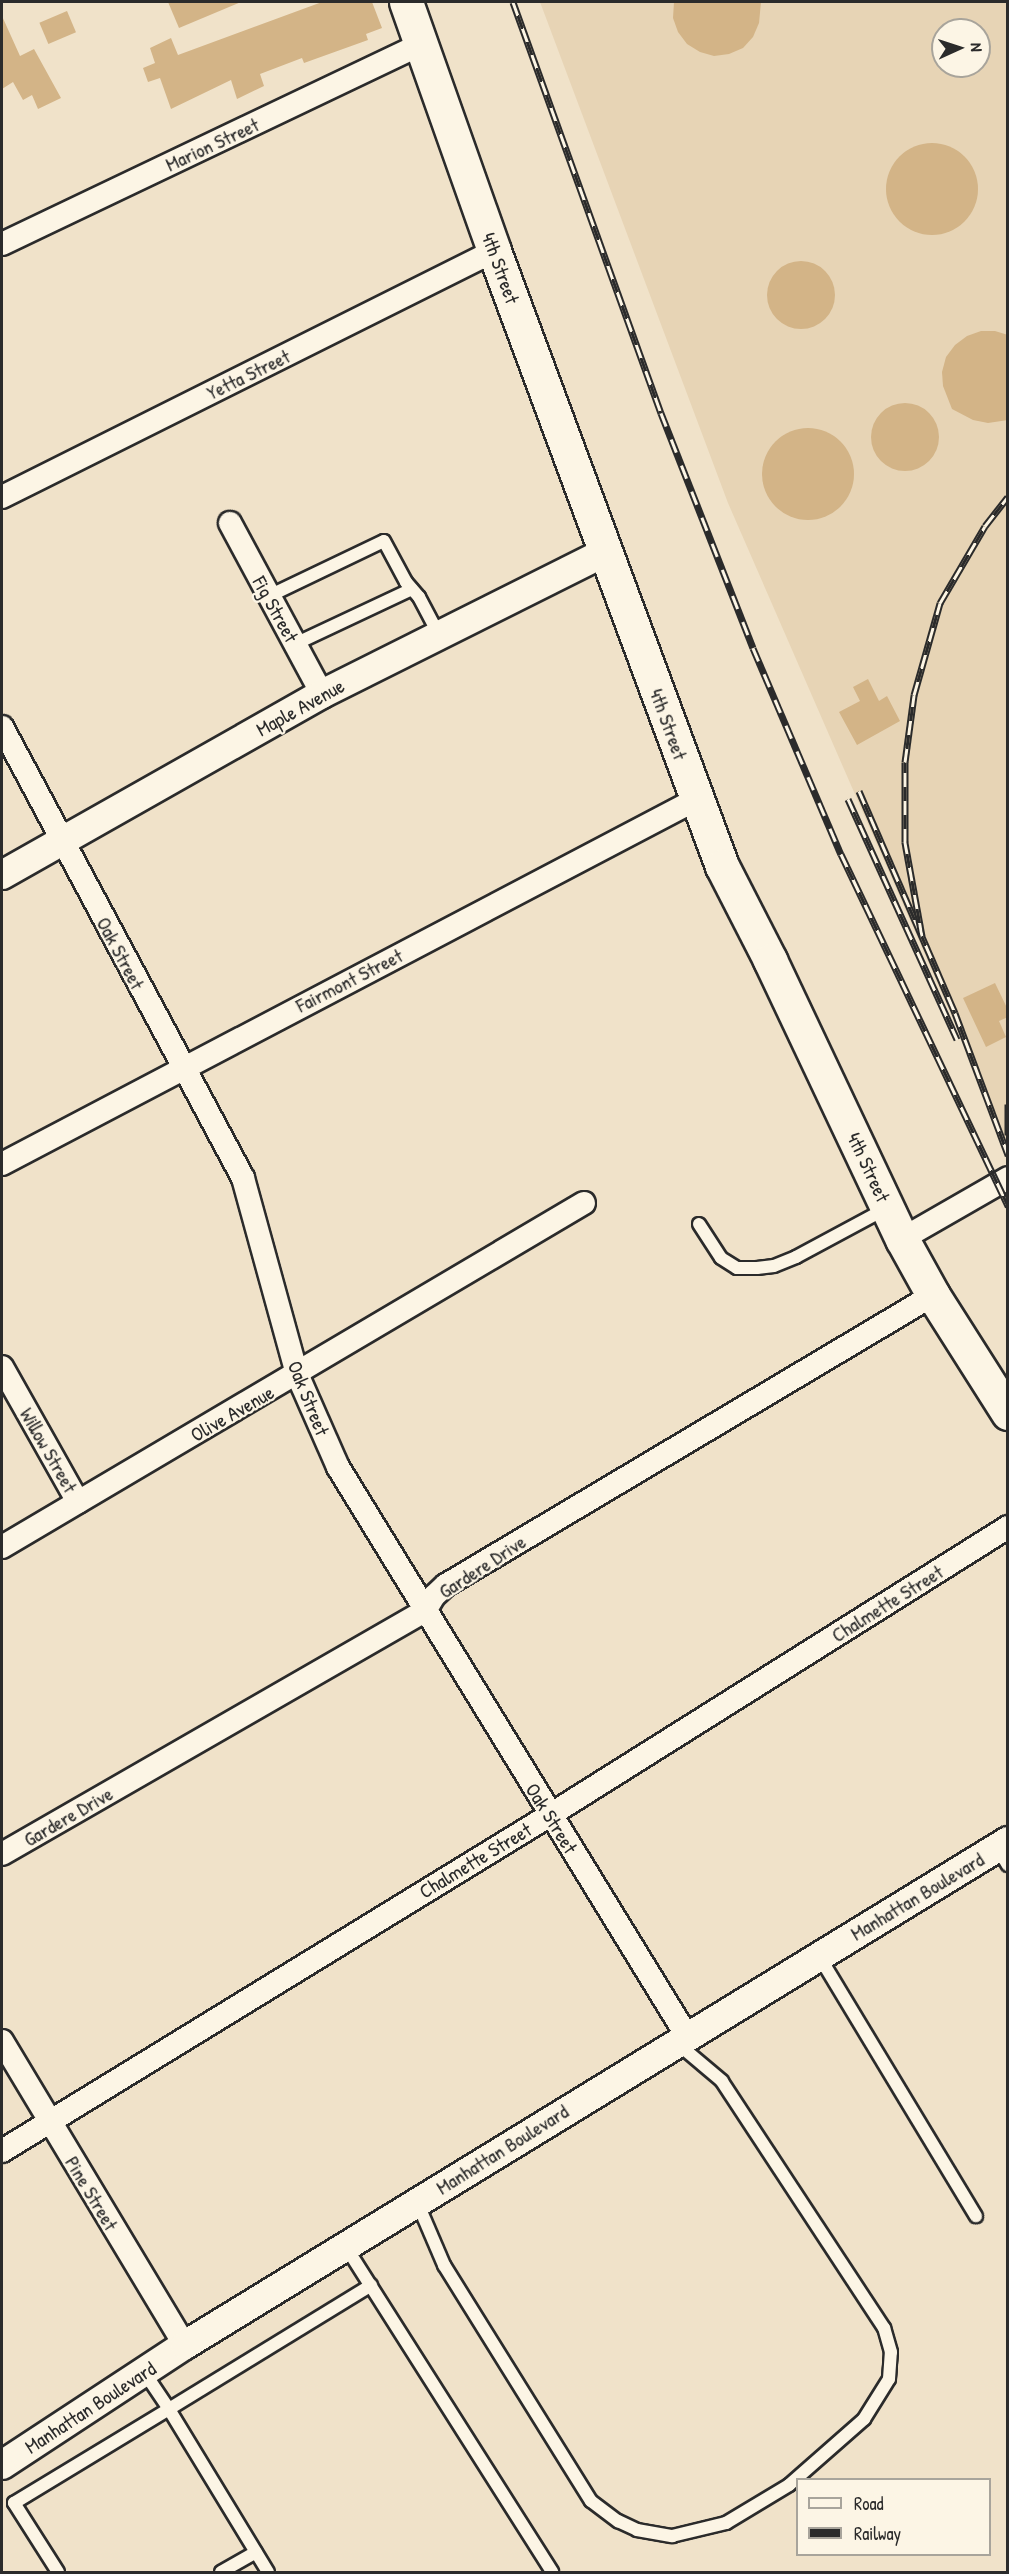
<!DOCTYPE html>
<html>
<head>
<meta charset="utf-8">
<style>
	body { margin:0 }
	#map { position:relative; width:1009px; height:2574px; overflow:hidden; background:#f0e2c9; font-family:"Patrick Hand",sans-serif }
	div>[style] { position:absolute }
	.built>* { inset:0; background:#e7d4b5 }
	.building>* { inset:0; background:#d3b487; transform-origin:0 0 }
	.round { border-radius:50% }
	.roads { filter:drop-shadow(2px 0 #2b2b2b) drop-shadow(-2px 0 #2b2b2b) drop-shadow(0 2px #2b2b2b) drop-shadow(0 -2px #2b2b2b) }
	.service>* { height:12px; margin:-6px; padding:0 6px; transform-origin:6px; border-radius:6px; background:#fcf5e5 }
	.minor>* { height:22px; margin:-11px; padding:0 11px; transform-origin:11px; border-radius:11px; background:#fcf5e5 }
	.tertiary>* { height:28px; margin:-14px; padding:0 14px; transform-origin:14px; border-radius:14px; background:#fcf5e5 }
	.secondary>* { height:33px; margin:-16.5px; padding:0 16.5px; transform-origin:16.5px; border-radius:16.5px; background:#fcf5e5 }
	.rail>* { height:7px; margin-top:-3.5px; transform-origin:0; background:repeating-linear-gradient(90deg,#fcf5e5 0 14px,#2b2b2b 0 28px); box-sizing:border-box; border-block:2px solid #2b2b2b }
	span { translate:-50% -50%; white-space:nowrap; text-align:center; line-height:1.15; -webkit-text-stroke:4.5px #fcf5e5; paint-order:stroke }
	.street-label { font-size:20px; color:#2b2b2b }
	.frame { position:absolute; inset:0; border:3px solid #2b2b2b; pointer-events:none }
	.legend { position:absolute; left:796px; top:2478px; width:195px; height:78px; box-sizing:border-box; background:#fcf5e5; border:2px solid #a8a49b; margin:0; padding:8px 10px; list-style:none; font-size:18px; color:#2b2b2b }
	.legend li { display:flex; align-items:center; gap:12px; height:30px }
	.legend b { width:30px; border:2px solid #a8a49b }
	.north { position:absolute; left:931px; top:18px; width:60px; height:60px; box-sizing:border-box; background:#fcf5e5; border:2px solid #a8a49b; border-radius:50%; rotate:87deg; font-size:16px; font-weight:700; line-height:24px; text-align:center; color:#2b2b2b }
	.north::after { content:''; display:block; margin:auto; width:21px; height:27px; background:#2b2b2b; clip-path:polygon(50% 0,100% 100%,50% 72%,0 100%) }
</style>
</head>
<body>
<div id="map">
	<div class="built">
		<div style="clip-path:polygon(evenodd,540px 2px,1007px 2px,1007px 1143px,728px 503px,540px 2px,943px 30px,979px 30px,979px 66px,943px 66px,943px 30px)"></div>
	</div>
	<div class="building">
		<div style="clip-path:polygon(168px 2px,241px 2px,179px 28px)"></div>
		<div style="clip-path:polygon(322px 2px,372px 2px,382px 28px,366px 34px,368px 40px,304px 63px,302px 58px,260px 74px,264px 86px,237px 99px,231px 80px,171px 109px,160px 78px,148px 82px,143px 68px,155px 63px,150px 48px,171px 38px,178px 55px)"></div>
		<div style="clip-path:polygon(674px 2px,761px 2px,759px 23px,753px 37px,743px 48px,729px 54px,714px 56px,700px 52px,687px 44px,678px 32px,673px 18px)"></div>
		<div style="left:67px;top:11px;width:23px;height:30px;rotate:67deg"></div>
		<div style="clip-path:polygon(2px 16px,20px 56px,34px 49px,61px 98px,38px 109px,32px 95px,23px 100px,13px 82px,2px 89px)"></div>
		<div class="round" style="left:886px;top:143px;width:92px;height:92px"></div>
		<div class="round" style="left:767px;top:261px;width:68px;height:68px"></div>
		<div style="clip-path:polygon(981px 331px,995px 331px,1008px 335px,1008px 420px,988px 423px,973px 420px,952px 409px,943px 386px,942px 372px,946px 357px,955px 345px,967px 336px)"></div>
		<div class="round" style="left:871px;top:403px;width:68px;height:68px"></div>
		<div class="round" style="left:762px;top:428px;width:92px;height:92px"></div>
		<div style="clip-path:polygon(868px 679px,879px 701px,887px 696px,900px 721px,857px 745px,839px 712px,860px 701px,853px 687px)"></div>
		<div style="clip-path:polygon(995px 983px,1008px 1010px,1008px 1017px,999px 1021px,1006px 1037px,986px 1047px,963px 998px)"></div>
	</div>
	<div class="roads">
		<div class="service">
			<div style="left:269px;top:596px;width:127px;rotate:-25.6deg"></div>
			<div style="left:384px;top:541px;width:47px;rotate:61.8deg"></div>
			<div style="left:406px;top:582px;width:20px;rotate:49deg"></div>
			<div style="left:419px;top:597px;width:43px;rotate:62.2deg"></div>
			<div style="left:295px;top:644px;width:129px;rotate:-25.2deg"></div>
			<div style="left:699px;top:1224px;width:40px;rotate:57.1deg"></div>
			<div style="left:721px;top:1258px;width:19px;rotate:32deg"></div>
			<div style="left:737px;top:1268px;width:20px"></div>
			<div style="left:757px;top:1268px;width:17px;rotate:-7deg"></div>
			<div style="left:774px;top:1266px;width:24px;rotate:-22deg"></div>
			<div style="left:796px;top:1257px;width:103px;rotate:-28.3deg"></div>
			<div style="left:997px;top:1847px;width:21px;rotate:59deg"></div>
			<div style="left:819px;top:1956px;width:304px;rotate:58.9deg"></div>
			<div style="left:417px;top:2202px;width:69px;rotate:66.8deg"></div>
			<div style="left:444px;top:2265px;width:278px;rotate:58.1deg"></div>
			<div style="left:591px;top:2501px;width:34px;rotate:37deg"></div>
			<div style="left:618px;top:2521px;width:21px;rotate:25deg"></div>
			<div style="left:637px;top:2530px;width:36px;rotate:10deg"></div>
			<div style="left:672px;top:2536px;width:56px;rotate:-13.5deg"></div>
			<div style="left:726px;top:2523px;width:74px;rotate:-31.1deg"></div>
			<div style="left:789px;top:2485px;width:100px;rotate:-41.3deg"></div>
			<div style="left:864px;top:2419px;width:47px;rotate:-58deg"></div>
			<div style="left:889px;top:2379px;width:27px;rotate:-86deg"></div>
			<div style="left:891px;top:2352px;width:25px;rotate:-106deg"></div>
			<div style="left:884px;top:2328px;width:295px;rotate:-123.3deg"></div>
			<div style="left:722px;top:2081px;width:59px;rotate:-139.8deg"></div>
			<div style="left:346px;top:2247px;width:385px;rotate:57.6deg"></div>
			<div style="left:58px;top:2572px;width:82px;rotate:-122.5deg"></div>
			<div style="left:14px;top:2503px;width:181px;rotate:-31.2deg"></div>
			<div style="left:169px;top:2409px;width:45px;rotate:-124deg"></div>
			<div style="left:221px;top:2572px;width:40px;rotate:-29.7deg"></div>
			<div style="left:268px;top:2572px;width:191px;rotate:-121.3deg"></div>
			<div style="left:169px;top:2409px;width:237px;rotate:-31.5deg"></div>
		</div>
		<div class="minor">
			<div style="left:2px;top:244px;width:465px;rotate:-25.5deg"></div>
			<div style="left:2px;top:497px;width:550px;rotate:-26.57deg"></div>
			<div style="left:230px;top:523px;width:194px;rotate:61.7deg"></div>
			<div style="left:2px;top:727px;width:511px;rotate:61.88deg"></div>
			<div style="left:243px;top:1178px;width:203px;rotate:74.6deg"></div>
			<div style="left:297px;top:1374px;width:102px;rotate:66.2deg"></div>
			<div style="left:338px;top:1467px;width:668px;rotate:58.48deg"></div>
			<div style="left:2px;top:1164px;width:785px;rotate:-27.71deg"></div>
			<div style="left:902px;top:1239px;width:122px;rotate:-29.9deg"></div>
			<div style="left:2px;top:1367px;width:155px;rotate:60.6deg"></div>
			<div style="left:2px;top:1547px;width:676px;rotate:-30.59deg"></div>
			<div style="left:2px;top:1854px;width:488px;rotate:-29.9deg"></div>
			<div style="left:425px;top:1611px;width:17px;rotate:-59deg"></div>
			<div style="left:434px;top:1596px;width:16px;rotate:-43deg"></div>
			<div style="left:446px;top:1585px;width:567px;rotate:-30.77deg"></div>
			<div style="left:2px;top:2041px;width:355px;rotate:59deg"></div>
			<div style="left:2px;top:2151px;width:643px;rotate:-31.51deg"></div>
			<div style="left:550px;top:1815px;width:541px;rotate:-32.16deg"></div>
		</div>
		<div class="tertiary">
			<div style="left:2px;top:875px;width:368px;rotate:-29.5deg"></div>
			<div style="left:322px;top:694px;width:317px;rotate:-26.6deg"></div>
			<div style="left:2px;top:2465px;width:219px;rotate:-33.3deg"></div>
			<div style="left:185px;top:2345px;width:965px;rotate:-31.48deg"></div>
		</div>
		<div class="secondary">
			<div style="left:406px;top:2px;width:264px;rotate:70.5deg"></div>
			<div style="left:494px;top:251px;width:656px;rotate:69.66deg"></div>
			<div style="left:722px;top:866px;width:106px;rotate:62.9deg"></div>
			<div style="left:770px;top:960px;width:309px;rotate:64.7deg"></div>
			<div style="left:902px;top:1239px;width:64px;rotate:61deg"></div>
			<div style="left:933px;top:1295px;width:140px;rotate:57.6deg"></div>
		</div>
	</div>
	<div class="rail">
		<div style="left:513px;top:2px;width:437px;rotate:70.2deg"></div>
		<div style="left:661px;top:413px;width:252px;rotate:68.6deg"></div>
		<div style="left:753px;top:648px;width:224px;rotate:66.9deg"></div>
		<div style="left:841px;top:854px;width:390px;rotate:64.6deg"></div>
		<div style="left:859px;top:791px;width:242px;rotate:66.6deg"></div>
		<div style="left:955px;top:1013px;width:152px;rotate:69.5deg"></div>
		<div style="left:848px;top:799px;width:264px;rotate:65.6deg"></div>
		<div style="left:922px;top:936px;width:96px;rotate:-100.3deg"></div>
		<div style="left:905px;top:842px;width:80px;rotate:-90deg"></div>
		<div style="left:905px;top:762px;width:68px;rotate:-82.3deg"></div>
		<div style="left:914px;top:695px;width:96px;rotate:-74.2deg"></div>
		<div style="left:940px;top:603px;width:89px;rotate:-59.7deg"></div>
		<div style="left:985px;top:526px;width:37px;rotate:-52deg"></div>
		<div style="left:1008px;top:1104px;width:31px;rotate:90deg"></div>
	</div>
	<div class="street-label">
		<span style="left:212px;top:144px;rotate:-25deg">Marion Street</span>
		<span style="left:501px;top:268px;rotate:70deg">4th Street</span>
		<span style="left:248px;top:374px;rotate:-26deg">Yetta Street</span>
		<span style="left:276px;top:609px;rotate:61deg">Fig Street</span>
		<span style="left:300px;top:707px;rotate:-29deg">Maple Avenue</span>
		<span style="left:669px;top:724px;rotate:70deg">4th Street</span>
		<span style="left:121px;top:953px;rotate:62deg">Oak Street</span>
		<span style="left:349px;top:980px;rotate:-27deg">Fairmont Street</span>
		<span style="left:869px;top:1167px;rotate:65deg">4th Street</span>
		<span style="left:309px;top:1398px;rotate:68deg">Oak Street</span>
		<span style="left:232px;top:1413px;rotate:-30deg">Olive Avenue</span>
		<span style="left:49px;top:1450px;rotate:60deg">Willow Street</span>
		<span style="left:482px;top:1566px;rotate:-33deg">Gardere Drive</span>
		<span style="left:887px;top:1603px;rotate:-32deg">Chalmette Street</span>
		<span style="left:68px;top:1816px;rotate:-30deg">Gardere Drive</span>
		<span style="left:552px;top:1818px;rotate:58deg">Oak Street</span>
		<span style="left:475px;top:1860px;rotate:-31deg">Chalmette Street</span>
		<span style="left:917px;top:1896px;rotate:-31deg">Manhattan Boulevard</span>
		<span style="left:502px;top:2149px;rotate:-32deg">Manhattan Boulevard</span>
		<span style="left:92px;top:2193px;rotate:59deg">Pine Street</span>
		<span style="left:90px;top:2407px;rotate:-33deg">Manhattan Boulevard</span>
	</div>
	<div class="frame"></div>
	<ul class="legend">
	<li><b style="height:8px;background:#fcf5e5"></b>Road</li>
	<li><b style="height:8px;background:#2b2b2b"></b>Railway</li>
	</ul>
	<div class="north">N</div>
</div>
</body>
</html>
